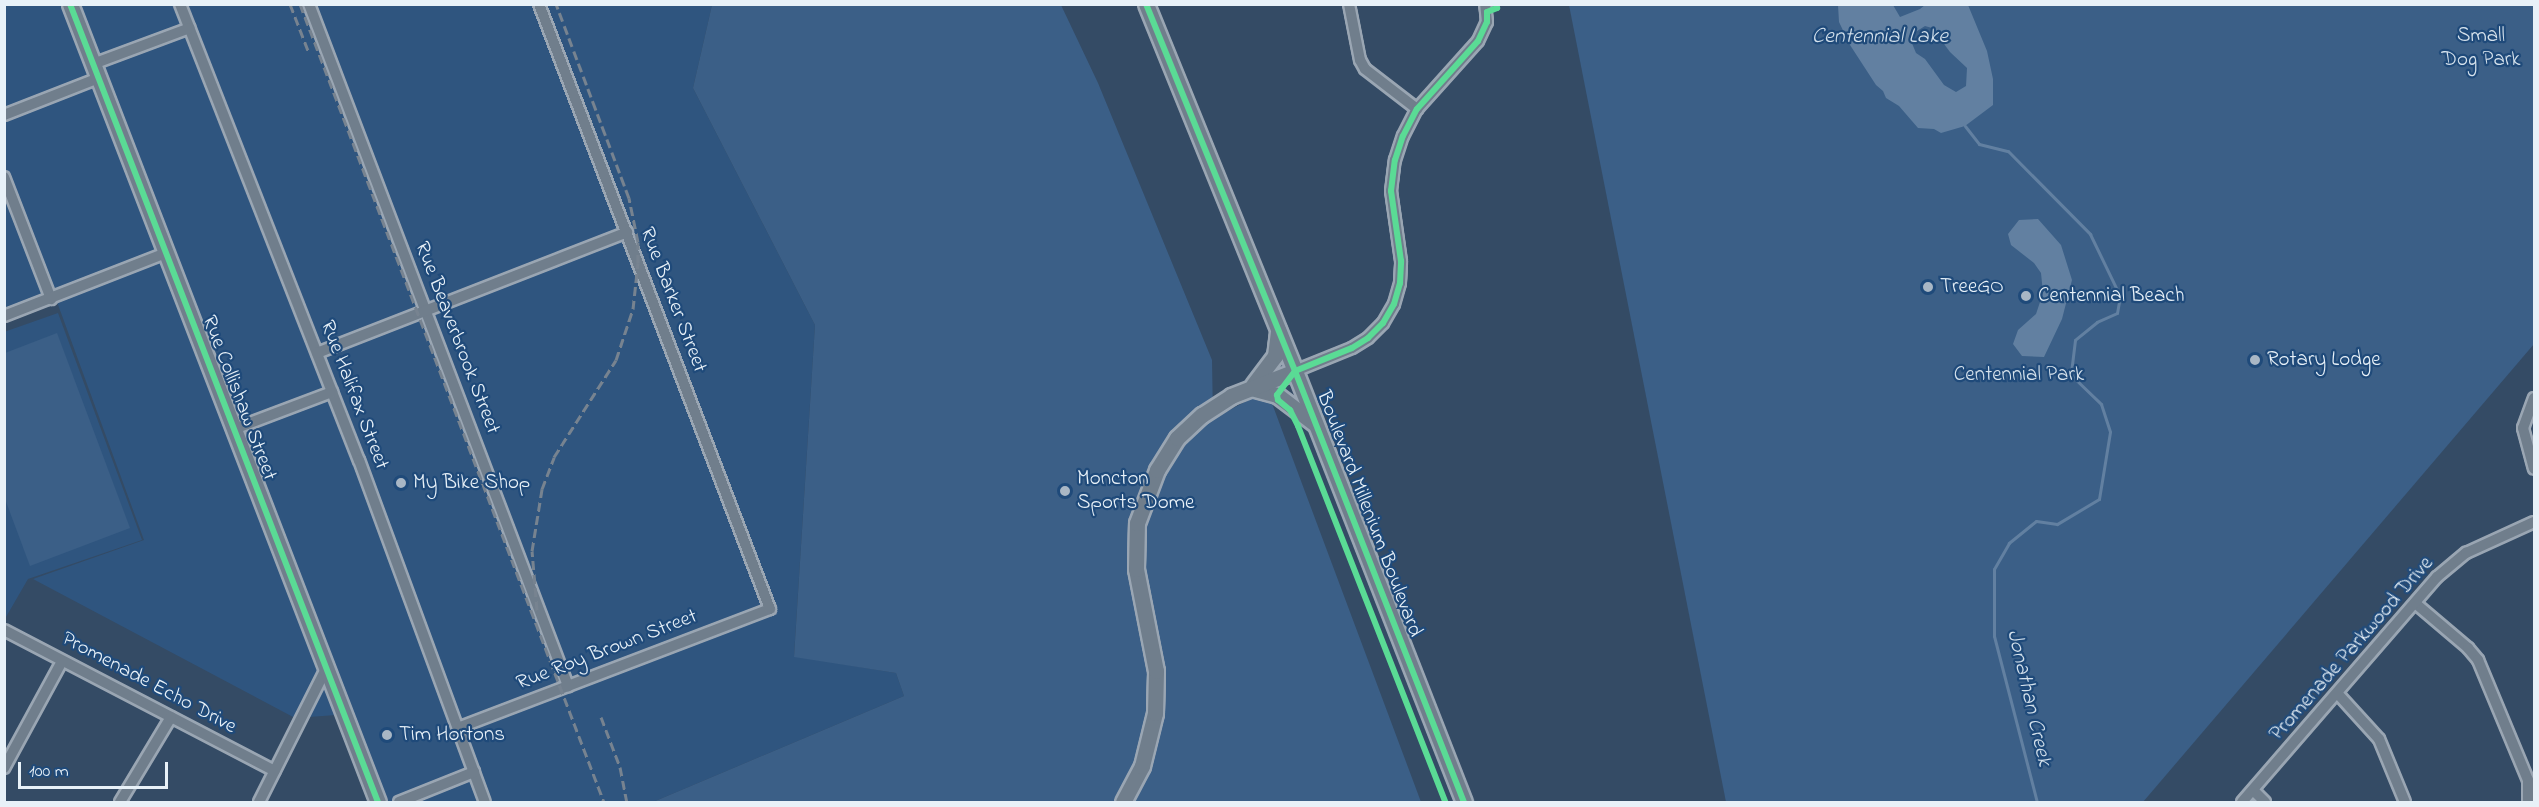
<!DOCTYPE html>
<html>
<head>
<meta charset="utf-8">
<style>
	body { margin:0 }
	#map { position:relative; width:2539px; height:807px; overflow:hidden; background:#344b65; font-family:"Indie Flower",sans-serif }
	div>[style] { position:absolute }
	.built>* { inset:0; background:#2f557f }
	.green>* { inset:0; background:#3b5f87 }
	.water>* { inset:0; background:#6280a1 }
	.stream>* { height:3px; margin:-1.5px; padding:0 1.5px; transform-origin:1.5px; border-radius:1.5px; background:#6280a1 }
	.roads { filter:drop-shadow(2px 0 #9aa6b3) drop-shadow(-2px 0 #9aa6b3) drop-shadow(0 2px #9aa6b3) drop-shadow(0 -2px #9aa6b3) }
	.street>* { height:10px; margin:-5px; padding:0 5px; transform-origin:5px; border-radius:5px; background:#707e8c }
	.secondary>* { height:15px; margin:-7.5px; padding:0 7.5px; transform-origin:7.5px; border-radius:7.5px; background:#707e8c }
	.rail>* { height:3px; margin-top:-1.5px; transform-origin:0; background:repeating-linear-gradient(90deg,#778390 0 9px,transparent 0 13.5px) }
	.cycleway>* { height:6px; margin:-3px; padding:0 3px; transform-origin:3px; border-radius:3px; background:#5adb95 }
	.dots>* { width:16px; height:16px; translate:-50% -50%; box-sizing:border-box; border:3px solid #1f4a7a; border-radius:50% }
	span { translate:-50% -50%; white-space:nowrap; text-align:center; line-height:1.15; -webkit-text-stroke:4.5px #1f4a7a; paint-order:stroke }
	.park-label { font-size:21px; color:#d7e3ed }
	.poi-label { font-size:21px; color:#e8f1f8 }
	.left { translate:0 -50%; text-align:left }
	.street-label { font-size:21px; color:#e8f1f8 }
	.water-label { font-size:22px; color:#d4e1ec; font-style:italic }
	.frame { position:absolute; inset:0; border:6px solid #e8f1f8; pointer-events:none }
	.scale { position:absolute; left:18px; top:762px; width:150px; height:27px; box-sizing:border-box; border:3px solid #e8f1f8; border-top:0; padding-left:8px; font-size:18px; line-height:21px; white-space:nowrap; color:#e8f1f8; -webkit-text-stroke:4px #1f4a7a; paint-order:stroke }
</style>
</head>
<body>
<div id="map">
	<div class="built">
		<div style="clip-path:polygon(5px 5px,712px 5px,693px 88px,815px 325px,794px 656px,896px 673px,904px 696px,653px 802px,384px 802px,350px 714px,295px 718px,33px 579px,144px 540px,53px 291px,5px 309px)"></div>
		<div style="clip-path:polygon(58px 313px,142px 540px,28px 579px,6px 617px,4px 332px)"></div>
	</div>
	<div class="green">
		<div style="clip-path:polygon(712px 5px,1061px 5px,1098px 83px,1212px 360px,1213px 419px,1267px 390px,1421px 802px,653px 802px,904px 696px,896px 673px,794px 657px,815px 325px,693px 88px)"></div>
		<div style="clip-path:polygon(1569px 5px,2534px 5px,2534px 344px,2143px 802px,1726px 802px)"></div>
		<div style="clip-path:polygon(57px 333px,130px 528px,30px 566px,5px 499px,5px 353px)"></div>
	</div>
	<div class="water">
		<div style="clip-path:polygon(evenodd,1838px 5px,1893px 5px,1900px 17px,1920px 9px,1925px 5px,1968px 5px,1987px 51px,1993px 79px,1993px 105px,1965px 126px,1941px 133px,1934px 129px,1918px 128px,1899px 106px,1886px 98px,1883px 91px,1876px 85px,1850px 45px,1839px 22px,1838px 5px,1925px 26px,1932px 28px,1950px 52px,1967px 68px,1966px 86px,1956px 92px,1944px 85px,1925px 59px,1916px 53px,1909px 36px,1925px 26px)"></div>
		<div style="clip-path:polygon(2038px 219px,2061px 245px,2072px 280px,2062px 319px,2044px 357px,2022px 356px,2013px 344px,2018px 330px,2036px 314px,2043px 293px,2041px 273px,2034px 263px,2011px 245px,2008px 234px,2019px 220px)"></div>
	</div>
	<div class="stream">
		<div style="left:1965px;top:126px;width:23px;rotate:52deg"></div>
		<div style="left:1979px;top:144px;width:30px;rotate:14deg"></div>
		<div style="left:2008px;top:151px;width:117px;rotate:45.3deg"></div>
		<div style="left:2090px;top:234px;width:69px;rotate:64.2deg"></div>
		<div style="left:2120px;top:296px;width:17px;rotate:100deg"></div>
		<div style="left:2117px;top:313px;width:22px;rotate:156deg"></div>
		<div style="left:2097px;top:322px;width:28px;rotate:141deg"></div>
		<div style="left:2075px;top:340px;width:35px;rotate:97deg"></div>
		<div style="left:2071px;top:375px;width:42px;rotate:44deg"></div>
		<div style="left:2101px;top:404px;width:29px;rotate:72deg"></div>
		<div style="left:2110px;top:432px;width:68px;rotate:99.3deg"></div>
		<div style="left:2099px;top:499px;width:49px;rotate:149.2deg"></div>
		<div style="left:2057px;top:524px;width:21px;rotate:-172deg"></div>
		<div style="left:2036px;top:521px;width:35px;rotate:141deg"></div>
		<div style="left:2009px;top:543px;width:30px;rotate:120deg"></div>
		<div style="left:1994px;top:569px;width:67px;rotate:90deg"></div>
		<div style="left:1994px;top:636px;width:171px;rotate:75.5deg"></div>
	</div>
	<div class="roads">
		<div class="street">
			<div style="left:180px;top:4px;width:490px;rotate:68.6deg"></div>
			<div style="left:359px;top:460px;width:364px;rotate:69.8deg"></div>
			<div style="left:309px;top:4px;width:730px;rotate:69.2deg"></div>
			<div style="left:1349px;top:4px;width:57px;rotate:78.9deg"></div>
			<div style="left:1360px;top:60px;width:10px;rotate:61deg"></div>
			<div style="left:1365px;top:69px;width:66px;rotate:37.6deg"></div>
			<div style="left:93px;top:64px;width:103px;rotate:-20.4deg"></div>
			<div style="left:4px;top:115px;width:102px;rotate:-21.3deg"></div>
			<div style="left:4px;top:177px;width:131px;rotate:68.9deg"></div>
			<div style="left:4px;top:316px;width:174px;rotate:-21.3deg"></div>
			<div style="left:317px;top:353px;width:333px;rotate:-21.3deg"></div>
			<div style="left:1295px;top:371px;width:61px;rotate:-22deg"></div>
			<div style="left:1352px;top:348px;width:19px;rotate:-32deg"></div>
			<div style="left:1368px;top:338px;width:21px;rotate:-45deg"></div>
			<div style="left:1383px;top:323px;width:22px;rotate:-60deg"></div>
			<div style="left:1394px;top:304px;width:22px;rotate:-74deg"></div>
			<div style="left:1400px;top:283px;width:22px;rotate:-87deg"></div>
			<div style="left:1401px;top:261px;width:71px;rotate:-98.1deg"></div>
			<div style="left:1391px;top:191px;width:31px;rotate:-83deg"></div>
			<div style="left:1395px;top:160px;width:25px;rotate:-72deg"></div>
			<div style="left:1403px;top:136px;width:30px;rotate:-63deg"></div>
			<div style="left:1417px;top:109px;width:91px;rotate:-48.1deg"></div>
			<div style="left:1478px;top:41px;width:21px;rotate:-65deg"></div>
			<div style="left:1487px;top:22px;width:18px;rotate:-96deg"></div>
			<div style="left:2534px;top:398px;width:32px;rotate:110deg"></div>
			<div style="left:2523px;top:428px;width:42px;rotate:75deg"></div>
			<div style="left:234px;top:429px;width:105px;rotate:-20.7deg"></div>
			<div style="left:2415px;top:603px;width:70px;rotate:40.3deg"></div>
			<div style="left:2468px;top:648px;width:16px;rotate:50deg"></div>
			<div style="left:2478px;top:660px;width:130px;rotate:67.4deg"></div>
			<div style="left:2528px;top:780px;width:22px;rotate:90deg"></div>
			<div style="left:4px;top:630px;width:305px;rotate:27.5deg"></div>
			<div style="left:2338px;top:694px;width:61px;rotate:47.7deg"></div>
			<div style="left:2379px;top:739px;width:68px;rotate:67.6deg"></div>
			<div style="left:458px;top:728px;width:334px;rotate:-20.9deg"></div>
			<div style="left:770px;top:609px;width:648px;rotate:-110.9deg"></div>
			<div style="left:4px;top:768px;width:122px;rotate:-61.5deg"></div>
			<div style="left:2253px;top:790px;width:17px;rotate:45deg"></div>
			<div style="left:120px;top:802px;width:99px;rotate:-59deg"></div>
			<div style="left:259px;top:802px;width:149px;rotate:-63.3deg"></div>
			<div style="left:399px;top:802px;width:81px;rotate:-21.8deg"></div>
			<div style="left:2242px;top:802px;width:298px;rotate:-49.1deg"></div>
			<div style="left:2437px;top:577px;width:38px;rotate:-40deg"></div>
			<div style="left:2466px;top:553px;width:75px;rotate:-24.5deg"></div>
		</div>
		<div class="secondary">
			<div style="left:70px;top:4px;width:855px;rotate:68.9deg"></div>
			<div style="left:1146px;top:4px;width:396px;rotate:67.9deg"></div>
			<div style="left:1295px;top:371px;width:463px;rotate:68.6deg"></div>
			<div style="left:1253px;top:385px;width:36px;rotate:-53deg"></div>
			<div style="left:1275px;top:356px;width:26px;rotate:-83deg"></div>
			<div style="left:1251px;top:388px;width:27px;rotate:15deg"></div>
			<div style="left:1277px;top:395px;width:48px;rotate:37.3deg"></div>
			<div style="left:1123px;top:802px;width:41px;rotate:-62.2deg"></div>
			<div style="left:1142px;top:766px;width:55px;rotate:-76.2deg"></div>
			<div style="left:1155px;top:713px;width:42px;rotate:-88.6deg"></div>
			<div style="left:1156px;top:671px;width:104px;rotate:-101.1deg"></div>
			<div style="left:1136px;top:569px;width:46px;rotate:-88.8deg"></div>
			<div style="left:1137px;top:523px;width:57px;rotate:-69.3deg"></div>
			<div style="left:1157px;top:470px;width:38px;rotate:-58deg"></div>
			<div style="left:1177px;top:438px;width:34px;rotate:-43deg"></div>
			<div style="left:1202px;top:415px;width:35px;rotate:-33deg"></div>
			<div style="left:1231px;top:396px;width:69px;rotate:-21.3deg"></div>
		</div>
	</div>
	<div class="rail">
		<div style="left:290px;top:4px;width:53px;rotate:68.8deg"></div>
		<div style="left:300px;top:4px;width:854px;rotate:69.15deg"></div>
		<div style="left:537px;top:610px;width:59px;rotate:-94.8deg"></div>
		<div style="left:532px;top:551px;width:63px;rotate:-80.8deg"></div>
		<div style="left:542px;top:489px;width:34px;rotate:-69deg"></div>
		<div style="left:554px;top:457px;width:115px;rotate:-57.4deg"></div>
		<div style="left:616px;top:360px;width:54px;rotate:-71.6deg"></div>
		<div style="left:633px;top:309px;width:46px;rotate:-83.8deg"></div>
		<div style="left:638px;top:263px;width:21px;rotate:-90deg"></div>
		<div style="left:638px;top:242px;width:45px;rotate:-101.6deg"></div>
		<div style="left:629px;top:198px;width:207px;rotate:-110.6deg"></div>
		<div style="left:601px;top:717px;width:53px;rotate:69.2deg"></div>
		<div style="left:620px;top:767px;width:36px;rotate:79deg"></div>
	</div>
	<div class="cycleway">
		<div style="left:70px;top:4px;width:855px;rotate:68.9deg"></div>
		<div style="left:1146px;top:4px;width:396px;rotate:67.9deg"></div>
		<div style="left:1295px;top:371px;width:463px;rotate:68.6deg"></div>
		<div style="left:1295px;top:371px;width:30px;rotate:127deg"></div>
		<div style="left:1277px;top:395px;width:5px;rotate:79deg"></div>
		<div style="left:1278px;top:400px;width:16px;rotate:40deg"></div>
		<div style="left:1290px;top:410px;width:18px;rotate:63deg"></div>
		<div style="left:1298px;top:426px;width:404px;rotate:68.6deg"></div>
		<div style="left:1295px;top:371px;width:61px;rotate:-22deg"></div>
		<div style="left:1352px;top:348px;width:19px;rotate:-32deg"></div>
		<div style="left:1368px;top:338px;width:21px;rotate:-45deg"></div>
		<div style="left:1383px;top:323px;width:22px;rotate:-60deg"></div>
		<div style="left:1394px;top:304px;width:22px;rotate:-74deg"></div>
		<div style="left:1400px;top:283px;width:22px;rotate:-87deg"></div>
		<div style="left:1401px;top:261px;width:71px;rotate:-98.1deg"></div>
		<div style="left:1391px;top:191px;width:31px;rotate:-83deg"></div>
		<div style="left:1395px;top:160px;width:25px;rotate:-72deg"></div>
		<div style="left:1403px;top:136px;width:30px;rotate:-63deg"></div>
		<div style="left:1417px;top:109px;width:91px;rotate:-48.1deg"></div>
		<div style="left:1478px;top:41px;width:21px;rotate:-65deg"></div>
		<div style="left:1487px;top:22px;width:10px;rotate:-90deg"></div>
		<div style="left:1487px;top:12px;width:11px;rotate:-22deg"></div>
		<div style="left:1497px;top:8px;width:4px;rotate:-104deg"></div>
	</div>
	<div class="dots">
		<div style="left:1928px;top:287px;background:#a9b7c5"></div>
		<div style="left:2026px;top:296px;background:#a9b7c5"></div>
		<div style="left:2255px;top:360px;background:#a9b7c5"></div>
		<div style="left:401px;top:483px;background:#a9b7c5"></div>
		<div style="left:1065px;top:491px;background:#a9b7c5"></div>
		<div style="left:387px;top:735px;background:#a9b7c5"></div>
	</div>
	<div class="park-label">
		<span style="left:2481px;top:48px">Small<br>Dog Park</span>
		<span style="left:2019px;top:375px">Centennial Park</span>
	</div>
	<div class="poi-label">
		<span class="left" style="left:1940px;top:287px">TreeGO</span>
		<span class="left" style="left:2038px;top:296px">Centennial Beach</span>
		<span class="left" style="left:2267px;top:360px">Rotary Lodge</span>
		<span class="left" style="left:1077px;top:491px">Moncton<br>Sports Dome</span>
		<span class="left" style="left:413px;top:483px">My Bike Shop</span>
		<span class="left" style="left:399px;top:735px">Tim Hortons</span>
	</div>
	<div class="street-label">
		<span style="left:673px;top:300px;rotate:69deg">Rue Barker Street</span>
		<span style="left:457px;top:338px;rotate:69deg">Rue Beaverbrook Street</span>
		<span style="left:354px;top:395px;rotate:69deg">Rue Halifax Street</span>
		<span style="left:239px;top:398px;rotate:69deg">Rue Collishaw Street</span>
		<span style="left:1369px;top:514px;rotate:69deg">Boulevard Millenium Boulevard</span>
		<span style="left:2352px;top:649px;rotate:-49deg">Promenade Parkwood Drive</span>
		<span style="left:607px;top:650px;rotate:-21deg">Rue Roy Brown Street</span>
		<span style="left:149px;top:683px;rotate:28deg">Promenade Echo Drive</span>
	</div>
	<div class="water-label">
		<span style="left:1880px;top:38px">Centennial Lake</span>
		<span style="left:2028px;top:698px;rotate:77deg">Jonathan Creek</span>
	</div>
	<div class="frame"></div>
	<div class="scale">100 m</div>
</div>
</body>
</html>
